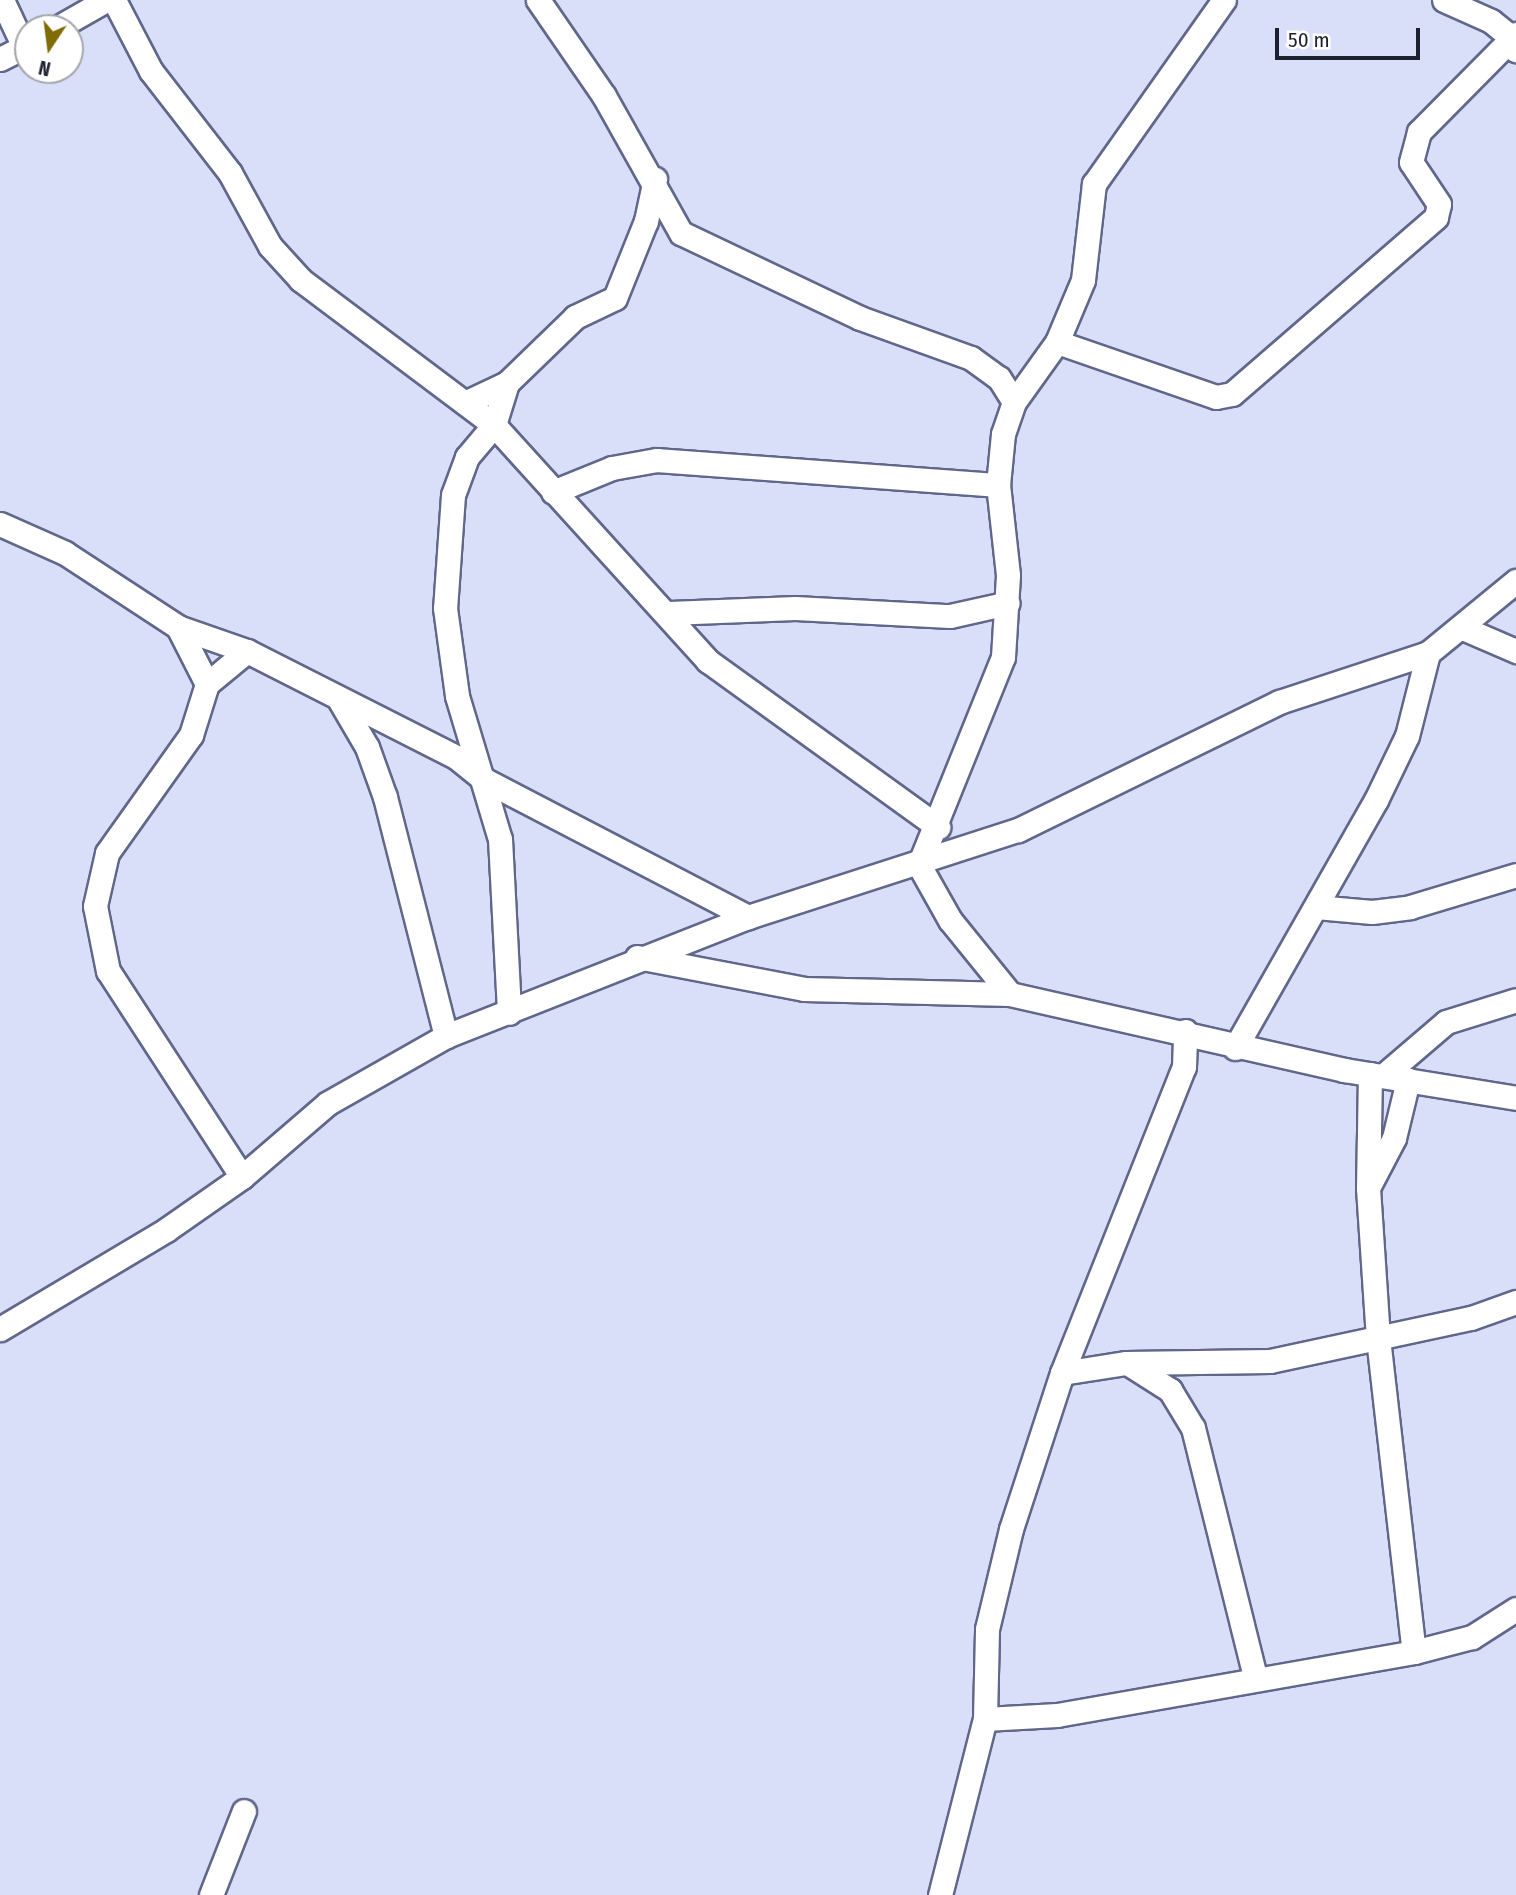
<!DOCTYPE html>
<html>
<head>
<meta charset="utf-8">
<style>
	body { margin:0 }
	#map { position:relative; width:1516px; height:1895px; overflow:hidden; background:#dadff9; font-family:"Fira Sans Condensed",sans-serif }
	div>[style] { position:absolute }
	.roads { filter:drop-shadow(2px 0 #60678b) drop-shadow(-2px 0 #60678b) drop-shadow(0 2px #60678b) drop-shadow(0 -2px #60678b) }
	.minor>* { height:23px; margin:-11.5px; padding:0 11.5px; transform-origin:11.5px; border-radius:11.5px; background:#fff }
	span { translate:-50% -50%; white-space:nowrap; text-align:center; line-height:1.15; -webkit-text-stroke:5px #fff; paint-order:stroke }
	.north { position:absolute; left:14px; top:14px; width:70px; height:70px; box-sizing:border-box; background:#fff; border:2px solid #a5a6ac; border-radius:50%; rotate:193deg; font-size:19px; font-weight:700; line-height:28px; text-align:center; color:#1d202f }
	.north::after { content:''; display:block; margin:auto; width:24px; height:32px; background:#7f6c06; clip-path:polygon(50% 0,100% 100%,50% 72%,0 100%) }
	.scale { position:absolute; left:1275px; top:28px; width:145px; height:32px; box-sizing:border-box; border:4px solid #1d202f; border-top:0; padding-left:9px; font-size:21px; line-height:24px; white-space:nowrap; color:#1d202f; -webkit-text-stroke:5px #fff; paint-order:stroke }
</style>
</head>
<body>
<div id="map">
	<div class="roads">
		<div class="minor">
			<div style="left:2px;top:0;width:52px;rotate:64.9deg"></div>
			<div style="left:114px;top:0;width:80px;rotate:62.5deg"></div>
			<div style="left:151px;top:71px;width:129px;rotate:52.2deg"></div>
			<div style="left:230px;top:173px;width:83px;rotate:61.3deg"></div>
			<div style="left:270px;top:246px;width:46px;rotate:47.6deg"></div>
			<div style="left:301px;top:280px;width:241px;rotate:36.9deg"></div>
			<div style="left:494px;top:425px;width:319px;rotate:47.8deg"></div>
			<div style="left:708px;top:661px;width:284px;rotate:35.8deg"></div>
			<div style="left:538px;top:0;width:116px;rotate:55.5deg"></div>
			<div style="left:604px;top:96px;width:157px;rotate:60.7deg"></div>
			<div style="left:681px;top:233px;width:198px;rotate:25.4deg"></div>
			<div style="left:860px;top:318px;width:118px;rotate:19.8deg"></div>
			<div style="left:971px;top:358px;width:34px;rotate:36deg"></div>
			<div style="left:999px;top:378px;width:28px;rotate:58deg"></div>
			<div style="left:1444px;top:0;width:51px;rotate:24.1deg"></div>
			<div style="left:1491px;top:21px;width:27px;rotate:39deg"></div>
			<div style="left:1512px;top:38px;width:13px;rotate:72deg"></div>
			<div style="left:57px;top:28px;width:56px;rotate:-29.7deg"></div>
			<div style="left:0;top:59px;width:31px;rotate:-27deg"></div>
			<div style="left:1057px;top:342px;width:168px;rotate:19.1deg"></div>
			<div style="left:1216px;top:397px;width:16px;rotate:-11deg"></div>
			<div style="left:1232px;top:394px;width:270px;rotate:-40.9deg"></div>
			<div style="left:1436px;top:217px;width:13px;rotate:-77deg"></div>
			<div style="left:1439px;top:204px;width:50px;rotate:-123.7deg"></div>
			<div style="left:1411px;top:162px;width:31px;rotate:-75deg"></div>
			<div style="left:1419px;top:132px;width:138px;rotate:-45.3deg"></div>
			<div style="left:507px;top:383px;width:44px;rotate:107.2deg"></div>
			<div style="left:494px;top:425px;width:42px;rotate:130.2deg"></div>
			<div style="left:467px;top:457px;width:40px;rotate:110.2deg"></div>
			<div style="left:453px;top:495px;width:113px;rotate:94deg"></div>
			<div style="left:445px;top:608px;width:89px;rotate:82.2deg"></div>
			<div style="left:457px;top:696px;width:149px;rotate:73.3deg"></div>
			<div style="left:500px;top:839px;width:174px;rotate:87deg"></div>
			<div style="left:467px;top:402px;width:44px;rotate:-25.4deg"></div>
			<div style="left:507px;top:383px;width:95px;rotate:-44.1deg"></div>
			<div style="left:575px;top:317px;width:44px;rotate:-25.4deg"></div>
			<div style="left:615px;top:298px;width:83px;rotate:-68.1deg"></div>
			<div style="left:646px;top:221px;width:43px;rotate:-77.9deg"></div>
			<div style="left:553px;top:492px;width:64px;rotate:-22.1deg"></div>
			<div style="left:612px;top:468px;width:46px;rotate:-10.1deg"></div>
			<div style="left:657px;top:460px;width:342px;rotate:4.2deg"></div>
			<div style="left:0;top:524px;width:71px;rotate:24deg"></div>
			<div style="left:65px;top:553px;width:135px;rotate:33.2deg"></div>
			<div style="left:178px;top:627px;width:73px;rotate:19.2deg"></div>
			<div style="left:247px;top:651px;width:234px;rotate:26.9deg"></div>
			<div style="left:456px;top:757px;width:35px;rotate:39deg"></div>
			<div style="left:483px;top:779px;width:299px;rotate:27.5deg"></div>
			<div style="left:669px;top:613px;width:126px;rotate:-2.3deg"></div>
			<div style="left:795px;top:608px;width:155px;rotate:3deg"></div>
			<div style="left:950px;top:616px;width:59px;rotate:-12.6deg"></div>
			<div style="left:178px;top:627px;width:64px;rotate:63deg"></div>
			<div style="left:1465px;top:629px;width:56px;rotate:23.3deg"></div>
			<div style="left:340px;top:701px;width:53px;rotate:59.6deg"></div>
			<div style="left:367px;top:747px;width:53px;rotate:70.2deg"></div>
			<div style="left:385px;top:797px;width:247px;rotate:75.7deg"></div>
			<div style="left:1316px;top:907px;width:56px;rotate:5.1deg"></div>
			<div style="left:1372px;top:912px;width:38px;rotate:-7deg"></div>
			<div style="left:1410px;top:907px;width:111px;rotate:-16.8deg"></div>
			<div style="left:637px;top:957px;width:170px;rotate:10.8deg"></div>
			<div style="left:804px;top:989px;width:206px;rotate:1.4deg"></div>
			<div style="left:1010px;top:994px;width:343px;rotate:12.8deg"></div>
			<div style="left:1344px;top:1070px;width:174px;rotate:9.2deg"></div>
			<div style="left:1010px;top:994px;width:95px;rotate:-129deg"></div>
			<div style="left:950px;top:920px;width:63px;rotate:-119.4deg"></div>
			<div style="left:919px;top:865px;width:224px;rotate:-68deg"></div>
			<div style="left:1003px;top:657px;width:82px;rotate:-86.5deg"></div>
			<div style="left:1008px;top:575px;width:91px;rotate:-96.3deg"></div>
			<div style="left:998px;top:485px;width:51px;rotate:-84.4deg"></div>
			<div style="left:1003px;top:434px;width:34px;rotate:-71deg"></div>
			<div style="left:1014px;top:402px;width:74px;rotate:-54.4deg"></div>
			<div style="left:1057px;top:342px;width:67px;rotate:-67.2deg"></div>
			<div style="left:1083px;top:280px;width:97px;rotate:-83.5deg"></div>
			<div style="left:1094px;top:184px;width:225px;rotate:-54.8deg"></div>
			<div style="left:1235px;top:1048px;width:285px;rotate:-60.4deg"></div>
			<div style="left:1376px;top:800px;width:71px;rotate:-64.2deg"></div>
			<div style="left:1407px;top:736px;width:86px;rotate:-75.8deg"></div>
			<div style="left:1370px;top:1074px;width:114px;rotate:91deg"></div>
			<div style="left:1368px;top:1188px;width:150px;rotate:86.2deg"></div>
			<div style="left:1378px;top:1338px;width:316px;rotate:83.5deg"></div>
			<div style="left:1383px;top:1076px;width:83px;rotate:-40.6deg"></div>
			<div style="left:1446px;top:1022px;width:73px;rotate:-17.4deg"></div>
			<div style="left:242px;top:1177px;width:246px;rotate:-123deg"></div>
			<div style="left:108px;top:971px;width:66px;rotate:-101.3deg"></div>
			<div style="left:95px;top:906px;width:54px;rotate:-77.2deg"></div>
			<div style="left:107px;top:853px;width:145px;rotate:-54.6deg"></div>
			<div style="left:191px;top:735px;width:53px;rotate:-72.6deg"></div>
			<div style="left:207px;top:684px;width:52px;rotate:-39.5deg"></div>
			<div style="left:1370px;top:1184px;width:52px;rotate:-62.4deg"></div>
			<div style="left:1394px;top:1138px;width:60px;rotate:-76.4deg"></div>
			<div style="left:0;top:1329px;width:193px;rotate:-30.8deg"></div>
			<div style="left:166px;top:1230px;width:93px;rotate:-34.9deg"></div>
			<div style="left:242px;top:1177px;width:113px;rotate:-40.7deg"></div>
			<div style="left:328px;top:1103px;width:136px;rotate:-29.6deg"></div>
			<div style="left:446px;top:1036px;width:325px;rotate:-21.5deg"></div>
			<div style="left:748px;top:917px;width:284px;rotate:-17.9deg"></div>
			<div style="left:1018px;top:830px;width:291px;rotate:-26.1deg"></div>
			<div style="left:1279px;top:702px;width:157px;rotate:-18.2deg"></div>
			<div style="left:1428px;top:653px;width:114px;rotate:-39.3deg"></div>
			<div style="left:1129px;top:1364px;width:49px;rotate:32.4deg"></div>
			<div style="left:1170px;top:1390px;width:44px;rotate:58.8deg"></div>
			<div style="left:1193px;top:1428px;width:257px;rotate:76deg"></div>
			<div style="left:1062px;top:1373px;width:65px;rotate:-8.9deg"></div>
			<div style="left:1126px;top:1363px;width:144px;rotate:-0.8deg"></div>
			<div style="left:1270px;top:1361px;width:206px;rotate:-12.1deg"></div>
			<div style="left:1471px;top:1318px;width:48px;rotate:-19.6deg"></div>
			<div style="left:985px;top:1719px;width:72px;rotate:-3.2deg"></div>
			<div style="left:1057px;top:1715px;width:363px;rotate:-10deg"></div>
			<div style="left:1414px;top:1652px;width:60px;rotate:-14.5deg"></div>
			<div style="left:1472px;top:1637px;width:52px;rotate:-32.5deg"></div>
			<div style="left:211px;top:1895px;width:90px;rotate:-68.6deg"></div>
			<div style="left:940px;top:1895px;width:182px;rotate:-75.7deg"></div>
			<div style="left:985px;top:1719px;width:90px;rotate:-88.7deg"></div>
			<div style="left:987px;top:1629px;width:103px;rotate:-76.5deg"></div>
			<div style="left:1011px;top:1529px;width:164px;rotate:-71.9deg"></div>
			<div style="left:1062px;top:1373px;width:329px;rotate:-68.3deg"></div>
			<div style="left:1184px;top:1067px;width:36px;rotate:-88deg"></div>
		</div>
	</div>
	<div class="north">N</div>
	<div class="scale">50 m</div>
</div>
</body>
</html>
